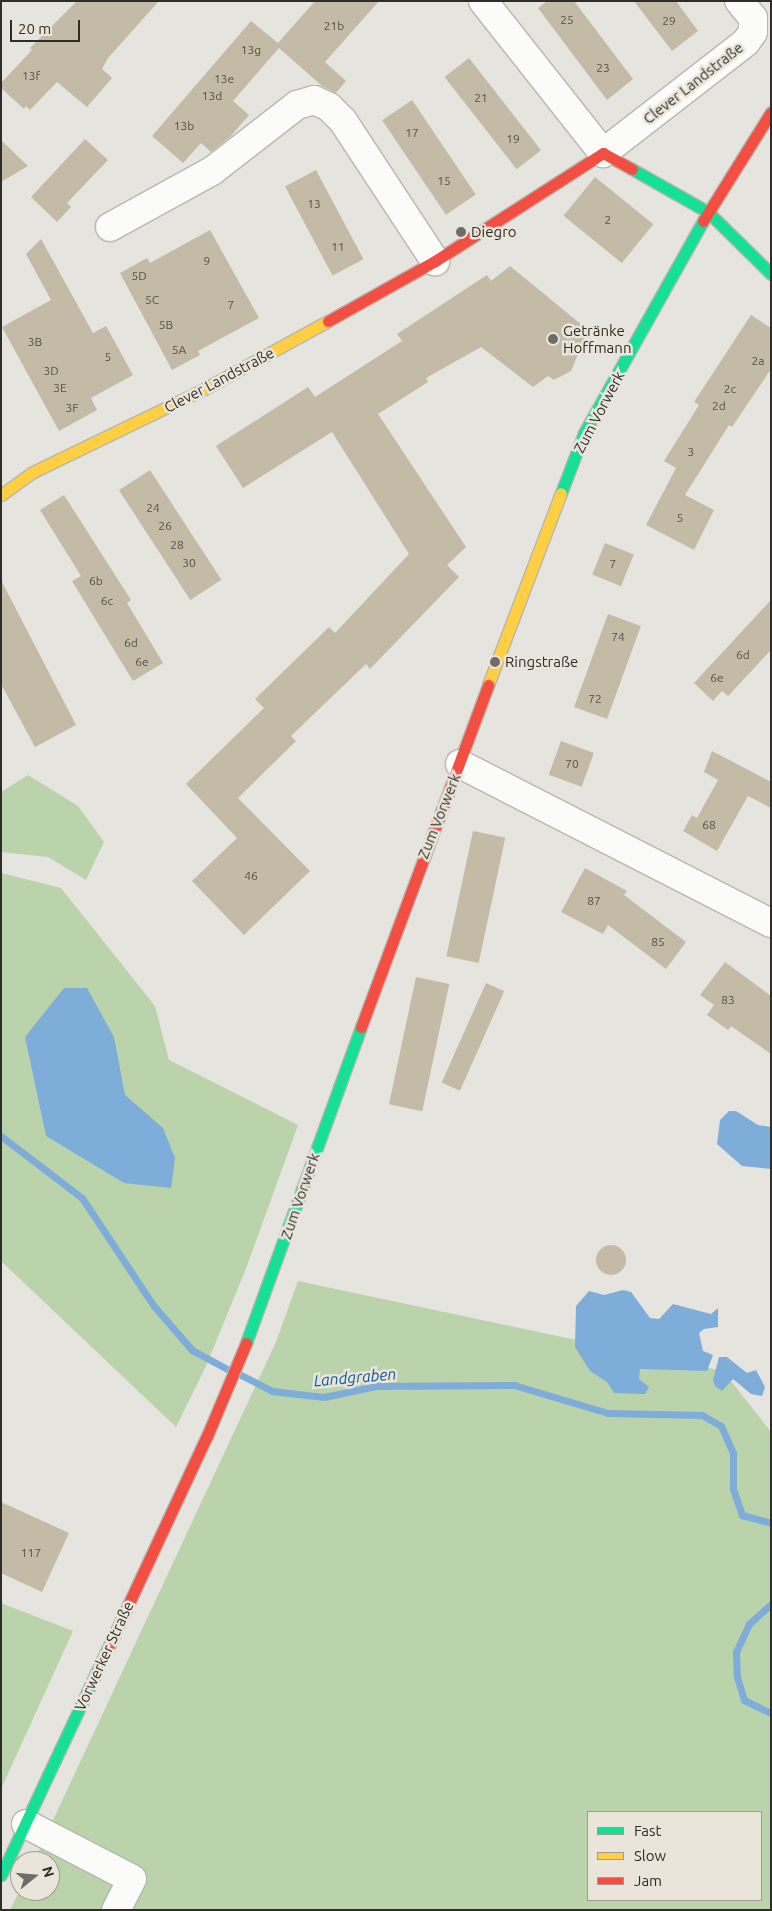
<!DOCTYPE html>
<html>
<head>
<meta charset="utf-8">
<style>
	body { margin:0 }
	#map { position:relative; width:772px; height:1911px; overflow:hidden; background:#e6e4de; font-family:Ubuntu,sans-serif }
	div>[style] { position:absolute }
	.green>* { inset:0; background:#bad3ab }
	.water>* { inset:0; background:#7eadd9 }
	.stream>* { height:7px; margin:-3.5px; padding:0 3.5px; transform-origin:3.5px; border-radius:3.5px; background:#7eadd9 }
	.building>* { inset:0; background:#c3bba6; transform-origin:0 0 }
	.round { border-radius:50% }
	.roads { filter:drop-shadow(1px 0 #b7b6b1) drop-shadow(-1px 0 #b7b6b1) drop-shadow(0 1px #b7b6b1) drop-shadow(0 -1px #b7b6b1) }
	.street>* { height:28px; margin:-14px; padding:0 14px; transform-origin:14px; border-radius:14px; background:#fbfbfa }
	.fast>* { height:11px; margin:-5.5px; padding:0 5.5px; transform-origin:5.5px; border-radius:5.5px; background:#16e098 }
	.slow>* { height:11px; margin:-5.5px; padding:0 5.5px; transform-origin:5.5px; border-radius:5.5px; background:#ffcf43 }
	.jam>* { height:11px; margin:-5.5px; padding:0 5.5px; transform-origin:5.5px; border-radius:5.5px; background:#f24e42 }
	.dots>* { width:14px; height:14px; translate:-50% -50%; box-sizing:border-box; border:2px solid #eae5da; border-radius:50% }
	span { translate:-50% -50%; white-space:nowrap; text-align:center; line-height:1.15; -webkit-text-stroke:5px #eae5da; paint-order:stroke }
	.number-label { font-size:12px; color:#545048 }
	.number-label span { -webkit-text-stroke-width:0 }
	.street-label { font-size:15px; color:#2f2d29 }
	.poi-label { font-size:15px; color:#2f2d29 }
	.left { translate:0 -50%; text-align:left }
	.water-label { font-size:16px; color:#0d5a97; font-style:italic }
	.frame { position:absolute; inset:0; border:2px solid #2f2d29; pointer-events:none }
	.legend { position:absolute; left:587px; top:1811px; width:175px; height:90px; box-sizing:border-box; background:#eae5da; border:1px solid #9f9b93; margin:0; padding:6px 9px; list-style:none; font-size:15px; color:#2f2d29 }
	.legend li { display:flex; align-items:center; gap:10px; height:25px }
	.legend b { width:25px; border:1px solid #9f9b93 }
	.north { position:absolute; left:10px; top:1851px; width:50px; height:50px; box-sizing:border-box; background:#eae5da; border:1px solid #9f9b93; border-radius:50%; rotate:73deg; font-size:14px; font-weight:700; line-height:20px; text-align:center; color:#2f2d29 }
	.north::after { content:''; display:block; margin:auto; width:18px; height:22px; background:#6f6d68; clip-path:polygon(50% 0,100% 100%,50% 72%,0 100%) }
	.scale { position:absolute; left:10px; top:20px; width:70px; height:22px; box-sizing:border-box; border:2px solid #2f2d29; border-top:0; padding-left:6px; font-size:15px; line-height:18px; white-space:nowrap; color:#2f2d29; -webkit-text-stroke:4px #eae5da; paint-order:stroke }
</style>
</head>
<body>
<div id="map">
	<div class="green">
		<div style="clip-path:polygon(28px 775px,78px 806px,104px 842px,86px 880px,48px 857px,1px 852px,1px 792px)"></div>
		<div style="clip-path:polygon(1px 873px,61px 888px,155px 1006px,169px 1060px,298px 1125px,245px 1271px,206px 1366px,176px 1427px,1px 1261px)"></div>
		<div style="clip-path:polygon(evenodd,298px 1281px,723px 1371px,771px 1432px,771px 1910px,10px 1910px,20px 1890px,50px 1891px,50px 1861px,34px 1861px,276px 1342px,298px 1281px,588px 1812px,761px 1812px,761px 1900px,588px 1900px,588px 1812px)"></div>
		<div style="clip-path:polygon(1px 1603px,73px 1631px,1px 1789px)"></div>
	</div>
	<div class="water">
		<div style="clip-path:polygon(64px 988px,87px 988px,114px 1037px,125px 1095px,163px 1128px,175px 1158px,171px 1188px,124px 1183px,46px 1136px,25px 1037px)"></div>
		<div style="clip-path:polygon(729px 1111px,736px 1111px,758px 1125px,771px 1127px,771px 1169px,742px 1166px,717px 1144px,720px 1120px)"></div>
		<div style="clip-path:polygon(623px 1290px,631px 1292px,650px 1318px,659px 1319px,673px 1304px,711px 1314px,718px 1308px,718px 1327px,704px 1329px,699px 1333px,703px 1351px,713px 1355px,707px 1371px,640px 1369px,639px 1379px,649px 1387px,645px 1394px,614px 1393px,607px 1382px,590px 1371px,575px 1347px,576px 1306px,589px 1291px,604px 1295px)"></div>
		<div style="clip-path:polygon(719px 1357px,727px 1357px,747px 1373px,756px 1370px,765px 1387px,762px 1396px,751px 1394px,733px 1379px,722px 1391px,715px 1386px,713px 1380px)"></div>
	</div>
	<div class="stream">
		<div style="left:1px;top:1136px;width:102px;rotate:37.4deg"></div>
		<div style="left:82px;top:1198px;width:128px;rotate:56.4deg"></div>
		<div style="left:153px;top:1305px;width:60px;rotate:49.1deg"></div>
		<div style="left:192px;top:1350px;width:42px;rotate:28.4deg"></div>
		<div style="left:239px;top:1374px;width:37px;rotate:27deg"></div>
		<div style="left:272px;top:1391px;width:52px;rotate:6.6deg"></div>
		<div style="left:324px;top:1397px;width:53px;rotate:-11.9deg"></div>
		<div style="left:376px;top:1386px;width:138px;rotate:-0.4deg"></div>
		<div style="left:514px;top:1385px;width:98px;rotate:16.6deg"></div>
		<div style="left:608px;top:1413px;width:94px;rotate:1.2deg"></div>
		<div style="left:702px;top:1415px;width:22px;rotate:30deg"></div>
		<div style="left:721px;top:1426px;width:30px;rotate:66deg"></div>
		<div style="left:733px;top:1453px;width:36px;rotate:90deg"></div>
		<div style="left:733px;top:1489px;width:28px;rotate:71deg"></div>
		<div style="left:742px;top:1515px;width:30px;rotate:15deg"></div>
		<div style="left:771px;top:1604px;width:30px;rotate:138deg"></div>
		<div style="left:749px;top:1624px;width:31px;rotate:115deg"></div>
		<div style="left:736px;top:1652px;width:25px;rotate:88deg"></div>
		<div style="left:737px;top:1677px;width:24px;rotate:73deg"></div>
		<div style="left:744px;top:1700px;width:30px;rotate:26deg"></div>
	</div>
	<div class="building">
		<div style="clip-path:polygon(77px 1px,159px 1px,108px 58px,102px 69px,112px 78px,87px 107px,57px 82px,30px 110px,26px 106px,24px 109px,1px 88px,1px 83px,32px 50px,30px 48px)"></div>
		<div style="clip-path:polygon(315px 1px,379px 1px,325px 62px,346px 81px,336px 93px,322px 86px,279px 48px,233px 101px,249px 115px,230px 137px,211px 152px,201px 143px,183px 163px,152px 136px,251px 21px,278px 43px)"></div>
		<div style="clip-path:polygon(547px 1px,574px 1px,633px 79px,607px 100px,538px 8px)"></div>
		<div style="clip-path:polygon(634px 1px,676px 1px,698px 31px,672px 51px)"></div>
		<div style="left:469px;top:58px;width:117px;height:31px;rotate:52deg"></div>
		<div style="left:412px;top:100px;width:114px;height:36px;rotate:56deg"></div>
		<div style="clip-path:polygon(85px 139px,108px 160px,67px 203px,71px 207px,57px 222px,31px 197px)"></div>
		<div style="clip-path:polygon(1px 140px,28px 166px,1px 182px)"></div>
		<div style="left:316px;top:170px;width:101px;height:35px;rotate:62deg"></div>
		<div style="left:595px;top:177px;width:75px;height:50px;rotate:39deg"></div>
		<div style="clip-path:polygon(210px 230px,259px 318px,198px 351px,200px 355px,172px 370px,120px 273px,147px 258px,150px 263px)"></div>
		<div style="clip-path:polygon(41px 239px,93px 333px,106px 326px,133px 375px,91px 398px,97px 410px,59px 431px,2px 327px,51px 300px,26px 254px)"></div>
		<div style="clip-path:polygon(510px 266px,588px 330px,571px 371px,554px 380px,548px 376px,533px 387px,481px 347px,426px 378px,428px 382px,378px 414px,466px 547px,447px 565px,459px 577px,370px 669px,366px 664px,291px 736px,296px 741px,238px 798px,310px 871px,244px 935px,192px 881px,237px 838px,186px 784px,264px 708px,255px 699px,329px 627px,335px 633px,409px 554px,332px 432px,243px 488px,216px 446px,308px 387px,315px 397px,402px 341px,397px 334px,487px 275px,491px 281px)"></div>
		<div style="clip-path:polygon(751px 315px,771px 328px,771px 369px,732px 427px,729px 425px,685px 495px,714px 510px,694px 550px,646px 525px,676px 468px,664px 461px,699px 405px,694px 402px)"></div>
		<div style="left:150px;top:470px;width:131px;height:37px;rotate:57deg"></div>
		<div style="clip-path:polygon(64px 495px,131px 600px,127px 603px,163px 663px,133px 681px,72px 581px,81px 576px,40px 510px)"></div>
		<div style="left:605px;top:543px;width:31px;height:34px;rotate:22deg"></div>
		<div style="clip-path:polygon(1px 580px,76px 725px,35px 747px,1px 684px)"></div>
		<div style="clip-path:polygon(771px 600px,771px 650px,728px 696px,722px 691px,713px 701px,694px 683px)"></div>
		<div style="left:608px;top:614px;width:35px;height:99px;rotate:20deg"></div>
		<div style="left:561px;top:741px;width:35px;height:36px;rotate:20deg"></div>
		<div style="clip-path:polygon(712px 751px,771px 782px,771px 808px,748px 796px,717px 851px,683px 831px,692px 815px,697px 818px,718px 780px,704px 772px)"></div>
		<div style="left:473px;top:831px;width:33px;height:128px;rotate:12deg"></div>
		<div style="clip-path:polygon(585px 868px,627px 891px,624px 895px,686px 942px,666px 969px,608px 925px,603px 934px,561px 912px)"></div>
		<div style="clip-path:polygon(725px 962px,771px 996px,771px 1054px,731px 1026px,728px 1030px,707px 1015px,714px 1005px,700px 995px)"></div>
		<div style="left:416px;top:977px;width:34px;height:130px;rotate:12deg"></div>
		<div style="left:486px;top:983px;width:20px;height:109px;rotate:24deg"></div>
		<div class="round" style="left:596px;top:1245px;width:30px;height:30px"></div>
		<div style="clip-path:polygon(1px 1502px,69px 1533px,42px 1592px,1px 1573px)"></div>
	</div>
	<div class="roads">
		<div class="street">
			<div style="left:483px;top:1px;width:194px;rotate:51.7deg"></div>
			<div style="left:603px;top:153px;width:181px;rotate:-37.8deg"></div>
			<div style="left:746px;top:42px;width:12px;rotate:-55deg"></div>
			<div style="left:753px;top:32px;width:14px;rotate:-90deg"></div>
			<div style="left:753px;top:18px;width:22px;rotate:-129deg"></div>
			<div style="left:110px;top:227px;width:116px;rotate:-28.8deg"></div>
			<div style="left:212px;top:171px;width:108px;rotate:-37.8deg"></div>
			<div style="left:297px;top:105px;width:18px;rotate:-16deg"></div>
			<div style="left:314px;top:100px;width:17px;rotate:25deg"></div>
			<div style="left:329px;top:107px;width:20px;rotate:45deg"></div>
			<div style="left:343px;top:121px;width:168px;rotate:56.7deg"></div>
			<div style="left:460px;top:764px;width:349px;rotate:27.1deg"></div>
			<div style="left:26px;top:1824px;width:119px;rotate:27.4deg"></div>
			<div style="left:132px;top:1879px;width:35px;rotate:117deg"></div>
		</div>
		<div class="fast">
			<div style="left:632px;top:169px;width:87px;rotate:29.5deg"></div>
			<div style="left:708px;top:212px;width:88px;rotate:44.5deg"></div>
			<div style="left:561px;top:493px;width:64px;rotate:-69deg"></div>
			<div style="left:584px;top:433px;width:243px;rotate:-60.7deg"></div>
			<div style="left:246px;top:1343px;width:336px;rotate:-70deg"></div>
			<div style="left:1px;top:1875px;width:251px;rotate:-64.8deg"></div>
		</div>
		<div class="slow">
			<div style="left:1px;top:495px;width:37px;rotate:-36deg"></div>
			<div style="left:31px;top:473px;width:195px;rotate:-25.9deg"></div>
			<div style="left:206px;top:388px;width:139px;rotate:-28.8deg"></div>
			<div style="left:488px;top:685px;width:205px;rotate:-69.2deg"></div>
		</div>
		<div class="jam">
			<div style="left:703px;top:221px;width:128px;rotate:-58deg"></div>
			<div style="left:328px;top:321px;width:123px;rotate:-29.3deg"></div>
			<div style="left:435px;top:261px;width:200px;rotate:-32.7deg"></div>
			<div style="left:603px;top:153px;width:33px;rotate:29deg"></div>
			<div style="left:361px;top:1027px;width:365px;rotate:-69.6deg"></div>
			<div style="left:108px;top:1648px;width:234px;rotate:-65deg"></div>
			<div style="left:207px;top:1436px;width:101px;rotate:-67.2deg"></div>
		</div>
	</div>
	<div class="dots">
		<div style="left:461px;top:232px;background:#6f6d68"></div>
		<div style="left:553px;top:339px;background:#6f6d68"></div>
		<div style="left:495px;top:662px;background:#6f6d68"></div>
	</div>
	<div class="number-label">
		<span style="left:567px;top:20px">25</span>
		<span style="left:669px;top:21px">29</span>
		<span style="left:334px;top:26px">21b</span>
		<span style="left:251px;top:50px">13g</span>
		<span style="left:603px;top:68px">23</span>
		<span style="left:31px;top:76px">13f</span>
		<span style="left:224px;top:79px">13e</span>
		<span style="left:212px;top:96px">13d</span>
		<span style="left:481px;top:98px">21</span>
		<span style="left:184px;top:126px">13b</span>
		<span style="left:412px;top:133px">17</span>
		<span style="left:513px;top:139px">19</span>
		<span style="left:444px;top:181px">15</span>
		<span style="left:314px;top:204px">13</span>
		<span style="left:608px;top:220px">2</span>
		<span style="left:338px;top:247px">11</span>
		<span style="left:207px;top:261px">9</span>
		<span style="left:139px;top:276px">5D</span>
		<span style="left:152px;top:300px">5C</span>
		<span style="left:231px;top:305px">7</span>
		<span style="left:166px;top:325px">5B</span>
		<span style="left:35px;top:342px">3B</span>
		<span style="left:179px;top:350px">5A</span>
		<span style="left:108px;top:357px">5</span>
		<span style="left:758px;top:361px">2a</span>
		<span style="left:51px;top:371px">3D</span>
		<span style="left:60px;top:388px">3E</span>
		<span style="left:730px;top:389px">2c</span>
		<span style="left:719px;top:406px">2d</span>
		<span style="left:72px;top:408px">3F</span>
		<span style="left:691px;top:452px">3</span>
		<span style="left:153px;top:508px">24</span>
		<span style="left:680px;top:518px">5</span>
		<span style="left:165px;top:526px">26</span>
		<span style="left:177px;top:545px">28</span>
		<span style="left:189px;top:563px">30</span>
		<span style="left:613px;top:564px">7</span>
		<span style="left:96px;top:581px">6b</span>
		<span style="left:107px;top:601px">6c</span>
		<span style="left:618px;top:637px">74</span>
		<span style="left:131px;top:643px">6d</span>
		<span style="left:743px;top:655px">6d</span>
		<span style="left:142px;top:662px">6e</span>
		<span style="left:717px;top:678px">6e</span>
		<span style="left:595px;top:699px">72</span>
		<span style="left:572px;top:764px">70</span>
		<span style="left:709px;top:825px">68</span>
		<span style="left:251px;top:876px">46</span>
		<span style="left:594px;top:901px">87</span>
		<span style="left:658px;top:942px">85</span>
		<span style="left:728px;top:1000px">83</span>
		<span style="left:31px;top:1553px">117</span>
	</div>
	<div class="street-label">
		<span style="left:693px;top:83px;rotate:-38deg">Clever Landstraße</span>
		<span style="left:219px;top:380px;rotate:-28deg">Clever Landstraße</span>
		<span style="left:599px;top:412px;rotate:-62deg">Zum Vorwerk</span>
		<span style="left:439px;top:816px;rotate:-68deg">Zum Vorwerk</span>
		<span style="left:300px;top:1196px;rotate:-71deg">Zum Vorwerk</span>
		<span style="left:104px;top:1656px;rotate:-65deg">Vorwerker Straße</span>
	</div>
	<div class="poi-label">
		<span class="left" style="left:471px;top:232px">Diegro</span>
		<span class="left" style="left:563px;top:339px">Getränke<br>Hoffmann</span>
		<span class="left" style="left:505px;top:662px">Ringstraße</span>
	</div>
	<div class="water-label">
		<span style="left:355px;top:1377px;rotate:-5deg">Landgraben</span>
	</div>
	<div class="frame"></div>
	<ul class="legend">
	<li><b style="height:6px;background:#16e098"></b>Fast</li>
	<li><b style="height:6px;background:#ffcf43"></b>Slow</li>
	<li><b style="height:6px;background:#f24e42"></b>Jam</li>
	</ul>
	<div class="north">N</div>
	<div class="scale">20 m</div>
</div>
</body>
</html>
